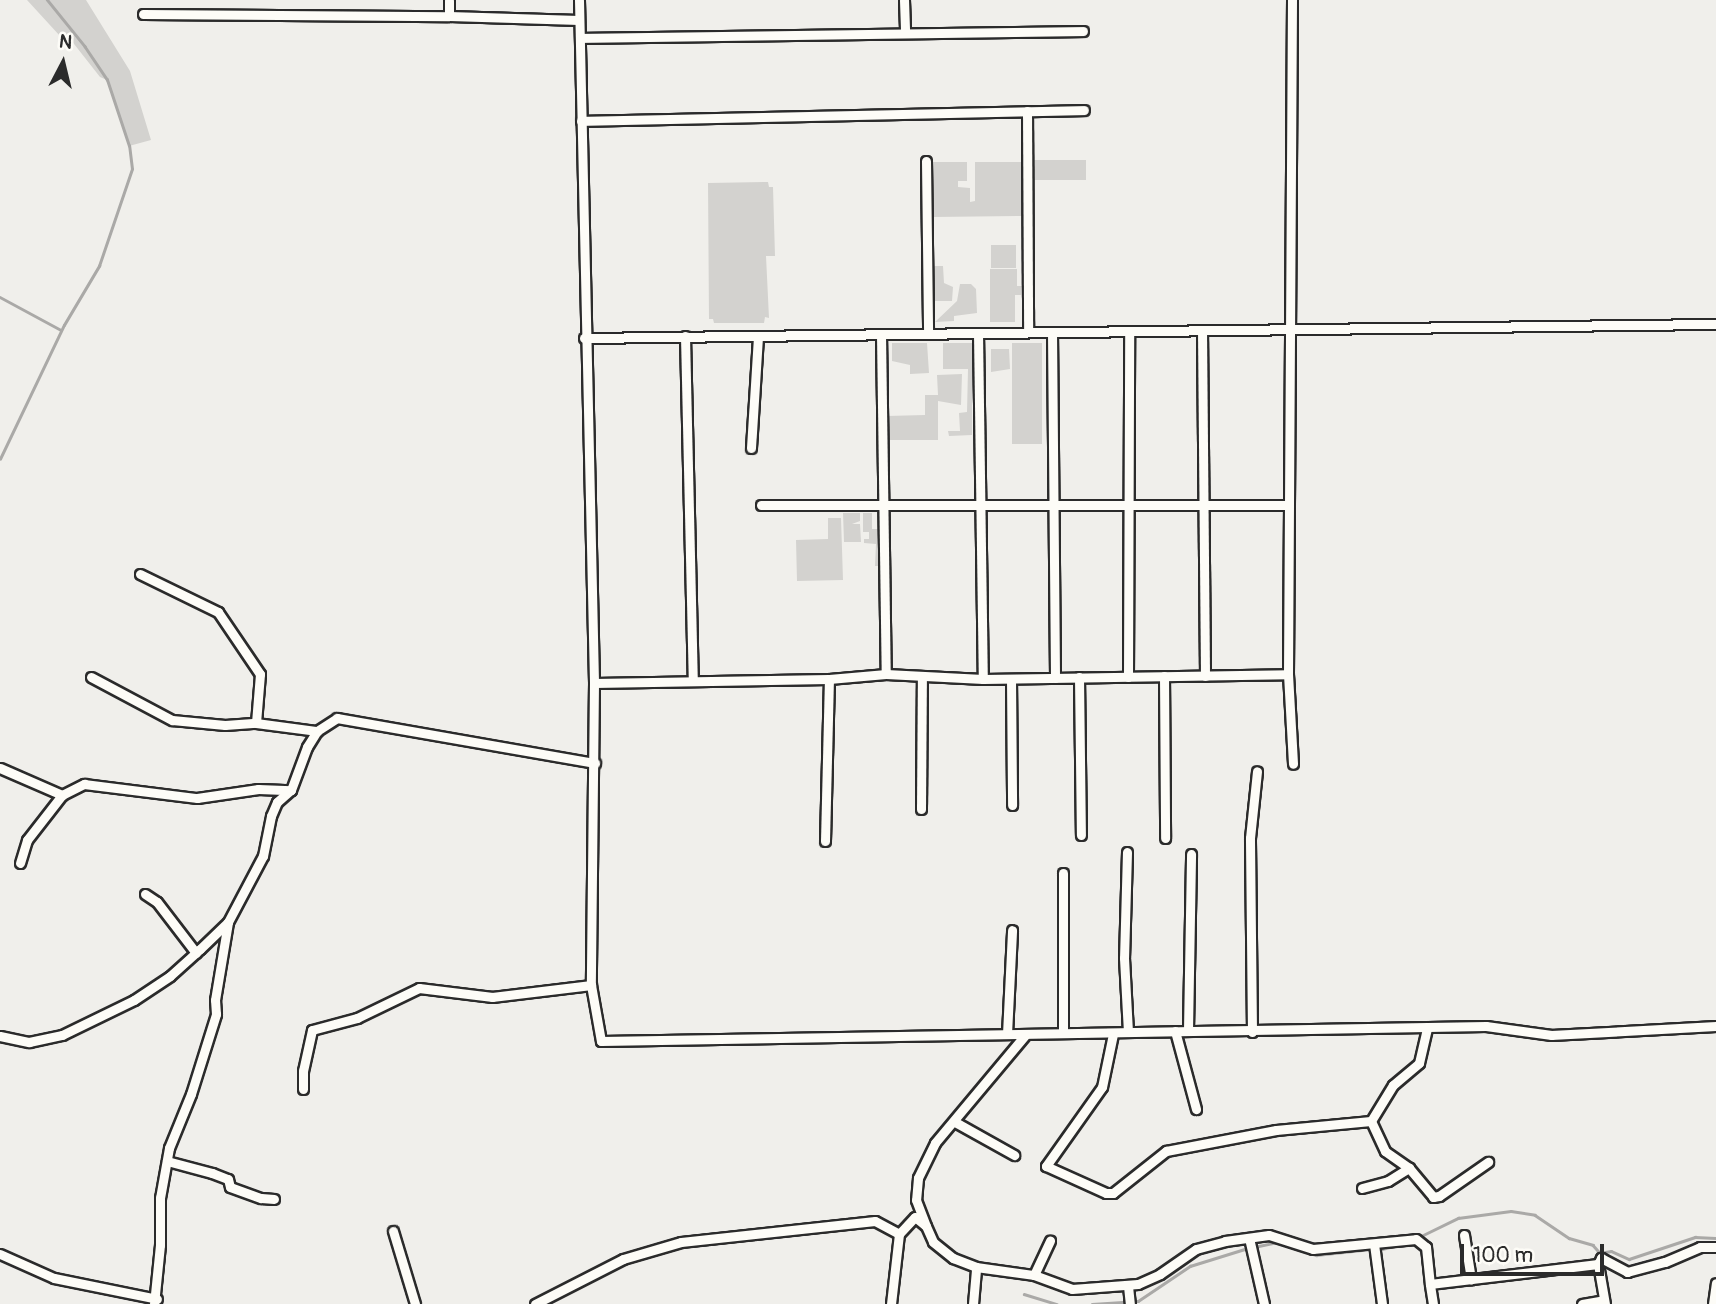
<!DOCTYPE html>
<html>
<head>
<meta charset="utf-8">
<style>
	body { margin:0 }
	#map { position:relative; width:1716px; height:1304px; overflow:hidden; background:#f0efeb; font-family:Pangolin,sans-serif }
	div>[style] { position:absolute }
	.green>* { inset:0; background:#d3d2cf; transform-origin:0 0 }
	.stream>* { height:2.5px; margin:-1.25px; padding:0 1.25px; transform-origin:1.25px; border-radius:1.25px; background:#aaa9a7 }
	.roads { filter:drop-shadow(2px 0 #2b2b2b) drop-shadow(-2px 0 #2b2b2b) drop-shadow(0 2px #2b2b2b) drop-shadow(0 -2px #2b2b2b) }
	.minor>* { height:9px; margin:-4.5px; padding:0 4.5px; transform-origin:4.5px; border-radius:4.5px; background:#fdfcf7 }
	span { translate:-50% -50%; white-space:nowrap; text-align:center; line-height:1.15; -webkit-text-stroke:5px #fdfcf7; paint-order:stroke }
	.north { position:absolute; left:28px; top:28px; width:70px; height:70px; -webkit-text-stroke:5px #fdfcf7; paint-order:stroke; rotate:7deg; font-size:19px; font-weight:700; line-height:28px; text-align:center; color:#2b2b2b }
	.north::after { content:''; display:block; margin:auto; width:24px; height:32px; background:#2b2b2b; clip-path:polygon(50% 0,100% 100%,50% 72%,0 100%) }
	.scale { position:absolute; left:1460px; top:1244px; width:144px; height:32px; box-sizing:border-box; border:4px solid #2b2b2b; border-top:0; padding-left:9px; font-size:21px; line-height:24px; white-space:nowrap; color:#2b2b2b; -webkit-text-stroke:5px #fdfcf7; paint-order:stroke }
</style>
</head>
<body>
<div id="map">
	<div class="green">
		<div style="clip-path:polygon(27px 0,86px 0,130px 71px,151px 140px,129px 146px,107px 80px,100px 77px,67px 35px,60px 36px)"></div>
		<div style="left:1086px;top:160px;width:20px;height:55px;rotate:90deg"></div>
		<div style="clip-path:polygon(933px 162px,967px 162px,967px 181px,958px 181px,958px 187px,970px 188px,970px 202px,975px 201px,975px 162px,1022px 162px,1022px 216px,933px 217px)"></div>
		<div style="clip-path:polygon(768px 182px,769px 187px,773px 187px,775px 256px,766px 256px,769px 318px,765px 317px,764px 323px,714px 323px,713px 319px,709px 319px,708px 183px)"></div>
		<div style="left:991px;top:245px;width:25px;height:23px"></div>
		<div style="clip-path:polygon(934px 266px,943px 266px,944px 283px,953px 287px,952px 301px,934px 301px)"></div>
		<div style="clip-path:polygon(990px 269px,1017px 269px,1017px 286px,1022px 286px,1021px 295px,1015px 295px,1015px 322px,990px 322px)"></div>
		<div style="clip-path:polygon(960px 284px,971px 284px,976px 289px,977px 313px,954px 316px,954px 321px,935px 322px,957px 301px)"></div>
		<div style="clip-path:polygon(892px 343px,927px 343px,929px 373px,910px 374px,910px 365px,892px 361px)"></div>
		<div style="clip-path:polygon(943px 343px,972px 343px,972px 435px,949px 436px,948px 431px,960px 431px,959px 413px,967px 412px,968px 369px,943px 369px)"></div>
		<div style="left:1012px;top:343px;width:30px;height:101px"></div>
		<div style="clip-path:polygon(991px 349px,1009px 349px,1010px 369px,991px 372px)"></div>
		<div style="clip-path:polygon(962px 374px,961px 405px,938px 401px,938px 440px,887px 440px,887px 416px,925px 415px,925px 395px,938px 395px,937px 375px)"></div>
		<div style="clip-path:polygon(843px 513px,860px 513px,860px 521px,852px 524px,860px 524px,861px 542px,844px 542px)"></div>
		<div style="clip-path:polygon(863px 513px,872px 513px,872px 529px,881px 529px,881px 566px,875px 566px,876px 544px,864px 543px,864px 539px,869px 539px,869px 532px,863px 532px)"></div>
		<div style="clip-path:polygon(828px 518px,841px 518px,843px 580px,797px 581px,796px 540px,828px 539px)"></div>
	</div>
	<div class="stream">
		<div style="left:0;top:297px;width:69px;rotate:28.4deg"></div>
		<div style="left:0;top:459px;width:148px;rotate:-64.5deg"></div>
		<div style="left:64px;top:325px;width:69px;rotate:-59.3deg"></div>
		<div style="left:99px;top:266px;width:102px;rotate:-71.2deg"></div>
		<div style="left:132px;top:169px;width:23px;rotate:-97deg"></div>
		<div style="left:129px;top:146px;width:70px;rotate:-108.4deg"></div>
		<div style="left:107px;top:80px;width:40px;rotate:-124deg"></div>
		<div style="left:85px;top:47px;width:60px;rotate:-129deg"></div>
		<div style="left:1417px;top:1238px;width:46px;rotate:-26deg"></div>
		<div style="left:1458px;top:1218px;width:53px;rotate:-7.5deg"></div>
		<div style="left:1511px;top:1211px;width:24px;rotate:9deg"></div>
		<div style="left:1535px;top:1215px;width:41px;rotate:34.1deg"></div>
		<div style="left:1569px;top:1238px;width:25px;rotate:16deg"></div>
		<div style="left:1593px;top:1245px;width:11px;rotate:49deg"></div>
		<div style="left:1600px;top:1253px;width:11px;rotate:-10deg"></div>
		<div style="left:1611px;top:1251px;width:20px;rotate:24deg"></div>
		<div style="left:1629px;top:1259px;width:70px;rotate:-18.4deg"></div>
		<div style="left:1695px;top:1237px;width:21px;rotate:3deg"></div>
		<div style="left:1254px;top:1247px;width:24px;rotate:-12deg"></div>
		<div style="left:1277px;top:1242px;width:9px;rotate:21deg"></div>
		<div style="left:1378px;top:1250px;width:25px;rotate:-14deg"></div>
		<div style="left:1305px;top:1251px;width:12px;rotate:20deg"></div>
		<div style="left:1316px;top:1255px;width:55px;rotate:-6.2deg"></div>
		<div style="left:1024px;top:1294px;width:34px;rotate:17deg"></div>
		<div style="left:1092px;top:1304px;width:46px;rotate:-3.7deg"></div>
		<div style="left:1138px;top:1301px;width:63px;rotate:-33.9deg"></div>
		<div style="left:1190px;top:1266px;width:61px;rotate:-17.2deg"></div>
	</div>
	<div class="roads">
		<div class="minor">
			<div style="left:579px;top:0;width:683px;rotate:88.74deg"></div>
			<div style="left:594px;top:683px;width:302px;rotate:90.6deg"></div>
			<div style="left:591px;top:985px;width:57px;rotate:79.9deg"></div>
			<div style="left:601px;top:1041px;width:885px;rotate:-0.97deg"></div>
			<div style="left:1486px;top:1026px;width:66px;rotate:7.9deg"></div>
			<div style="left:1551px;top:1035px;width:165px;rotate:-3.1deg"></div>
			<div style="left:904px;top:0;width:33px;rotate:88deg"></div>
			<div style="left:1292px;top:0;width:674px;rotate:90.34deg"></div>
			<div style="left:1288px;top:674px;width:90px;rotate:86.8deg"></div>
			<div style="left:143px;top:14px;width:306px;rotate:0.4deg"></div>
			<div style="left:449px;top:16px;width:130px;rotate:1.8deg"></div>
			<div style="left:449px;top:16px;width:16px;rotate:-90deg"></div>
			<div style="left:580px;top:38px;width:503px;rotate:-0.8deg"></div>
			<div style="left:1027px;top:111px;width:221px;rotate:89.7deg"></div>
			<div style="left:581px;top:121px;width:503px;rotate:-1.25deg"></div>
			<div style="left:926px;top:161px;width:173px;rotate:89.3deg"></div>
			<div style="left:1202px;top:330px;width:346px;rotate:89.5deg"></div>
			<div style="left:1052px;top:332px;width:346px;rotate:89.5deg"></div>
			<div style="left:978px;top:333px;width:346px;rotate:89.2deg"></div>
			<div style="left:881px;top:334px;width:340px;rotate:89.2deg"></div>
			<div style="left:685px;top:336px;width:345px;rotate:88.7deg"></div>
			<div style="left:584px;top:338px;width:1132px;rotate:-0.71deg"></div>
			<div style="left:751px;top:448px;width:111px;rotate:-86.4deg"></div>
			<div style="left:761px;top:505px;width:527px"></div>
			<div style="left:140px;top:574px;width:87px;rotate:26deg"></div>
			<div style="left:218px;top:612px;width:75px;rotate:55.9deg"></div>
			<div style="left:260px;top:674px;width:49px;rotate:94.7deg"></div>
			<div style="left:1164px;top:676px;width:162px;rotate:89.6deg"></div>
			<div style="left:91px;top:677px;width:92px;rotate:28deg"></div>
			<div style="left:172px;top:720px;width:53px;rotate:5.4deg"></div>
			<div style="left:225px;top:725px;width:31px;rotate:-4deg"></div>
			<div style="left:256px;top:723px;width:62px;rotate:7.5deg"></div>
			<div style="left:1079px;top:677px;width:158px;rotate:89.3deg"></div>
			<div style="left:1128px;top:677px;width:346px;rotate:-89.8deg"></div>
			<div style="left:1011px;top:679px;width:126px;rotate:89.5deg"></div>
			<div style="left:594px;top:683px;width:235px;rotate:-1deg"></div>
			<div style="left:829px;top:679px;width:57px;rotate:-5deg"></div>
			<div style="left:886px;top:674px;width:97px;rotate:3deg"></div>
			<div style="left:983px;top:679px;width:305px;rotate:-0.9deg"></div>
			<div style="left:0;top:768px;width:68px;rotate:23.5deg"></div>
			<div style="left:62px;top:795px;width:25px;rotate:-27deg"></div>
			<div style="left:84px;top:784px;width:114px;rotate:7.1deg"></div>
			<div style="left:197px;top:798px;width:62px;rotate:-8.4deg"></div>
			<div style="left:258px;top:789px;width:33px;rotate:2deg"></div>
			<div style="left:921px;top:809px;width:131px;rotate:-89.6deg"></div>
			<div style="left:825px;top:841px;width:162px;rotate:-88.6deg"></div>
			<div style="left:1127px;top:852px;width:106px;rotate:91.6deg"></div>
			<div style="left:1124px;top:958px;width:73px;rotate:86.9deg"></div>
			<div style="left:20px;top:863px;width:24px;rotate:-73deg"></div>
			<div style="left:27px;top:840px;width:57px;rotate:-52.1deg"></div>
			<div style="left:1063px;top:873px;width:160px;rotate:90deg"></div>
			<div style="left:145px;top:894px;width:14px;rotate:34deg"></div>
			<div style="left:157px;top:902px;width:64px;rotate:52.6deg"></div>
			<div style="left:1188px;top:1030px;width:176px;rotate:-89deg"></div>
			<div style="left:1175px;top:1031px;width:81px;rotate:74.9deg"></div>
			<div style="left:1252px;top:1032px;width:194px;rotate:-90.6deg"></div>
			<div style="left:1250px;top:838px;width:67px;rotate:-84deg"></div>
			<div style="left:1007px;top:1034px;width:104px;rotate:-87.2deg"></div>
			<div style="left:1026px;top:1034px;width:142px;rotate:129.9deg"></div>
			<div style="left:935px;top:1143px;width:39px;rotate:116deg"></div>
			<div style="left:918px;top:1178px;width:22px;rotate:95deg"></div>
			<div style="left:916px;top:1200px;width:28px;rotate:69deg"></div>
			<div style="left:926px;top:1226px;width:17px;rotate:66deg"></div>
			<div style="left:933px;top:1242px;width:26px;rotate:39deg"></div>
			<div style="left:953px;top:1258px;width:25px;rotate:21deg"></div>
			<div style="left:976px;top:1267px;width:59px;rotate:7.9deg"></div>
			<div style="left:1034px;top:1275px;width:40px;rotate:20.2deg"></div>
			<div style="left:1072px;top:1289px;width:66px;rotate:-4.3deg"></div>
			<div style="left:1138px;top:1284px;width:24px;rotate:-24deg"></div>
			<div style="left:1160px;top:1274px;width:44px;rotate:-34.8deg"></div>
			<div style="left:1196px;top:1249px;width:30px;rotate:-15deg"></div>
			<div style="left:1225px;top:1241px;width:44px;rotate:-7.8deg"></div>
			<div style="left:1269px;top:1235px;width:46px;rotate:17.7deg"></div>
			<div style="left:1313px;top:1249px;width:103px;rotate:-5.5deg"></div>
			<div style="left:1416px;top:1239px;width:13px;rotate:39deg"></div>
			<div style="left:1426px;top:1247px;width:37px;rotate:84deg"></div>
			<div style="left:1113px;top:1034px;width:54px;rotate:101.7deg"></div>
			<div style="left:1102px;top:1087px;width:97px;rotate:125.3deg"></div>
			<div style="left:1046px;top:1166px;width:66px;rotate:24.2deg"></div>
			<div style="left:1106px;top:1193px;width:7px"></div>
			<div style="left:1113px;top:1193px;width:68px;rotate:-38.4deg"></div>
			<div style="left:1166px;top:1151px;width:112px;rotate:-10.8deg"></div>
			<div style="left:1276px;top:1130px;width:95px;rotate:-5.4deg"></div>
			<div style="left:0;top:1036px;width:30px;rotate:12deg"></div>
			<div style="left:29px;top:1042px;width:34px;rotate:-12deg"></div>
			<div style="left:62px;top:1035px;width:80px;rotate:-25.9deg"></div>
			<div style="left:134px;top:1000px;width:43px;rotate:-33.7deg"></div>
			<div style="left:170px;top:976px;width:40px;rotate:-42deg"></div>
			<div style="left:200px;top:949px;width:39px;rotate:-44deg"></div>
			<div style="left:228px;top:922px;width:75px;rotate:-62.1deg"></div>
			<div style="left:263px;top:856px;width:41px;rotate:-78.7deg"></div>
			<div style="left:271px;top:816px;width:15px;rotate:-67deg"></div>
			<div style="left:277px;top:802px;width:18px;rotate:-41deg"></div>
			<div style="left:291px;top:790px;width:46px;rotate:-69.6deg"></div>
			<div style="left:307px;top:747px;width:19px;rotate:-58deg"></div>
			<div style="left:317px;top:731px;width:24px;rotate:-33deg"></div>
			<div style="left:337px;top:718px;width:262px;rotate:9.9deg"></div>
			<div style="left:303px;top:1089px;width:18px;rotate:-90deg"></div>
			<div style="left:303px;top:1071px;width:42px;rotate:-77.6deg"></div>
			<div style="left:312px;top:1030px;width:47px;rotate:-14.9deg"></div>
			<div style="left:357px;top:1018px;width:69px;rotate:-25.8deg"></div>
			<div style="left:419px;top:988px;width:74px;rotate:7deg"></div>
			<div style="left:492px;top:997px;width:100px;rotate:-6.9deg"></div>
			<div style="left:955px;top:1122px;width:68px;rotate:29.2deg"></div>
			<div style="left:167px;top:1161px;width:47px;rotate:14.9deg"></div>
			<div style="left:212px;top:1173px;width:17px;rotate:21deg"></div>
			<div style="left:228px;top:1179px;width:8px;rotate:76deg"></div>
			<div style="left:230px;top:1187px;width:33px;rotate:20deg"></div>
			<div style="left:261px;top:1198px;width:13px;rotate:4deg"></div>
			<div style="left:1409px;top:1168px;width:38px;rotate:50deg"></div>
			<div style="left:1433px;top:1197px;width:6px;rotate:-9deg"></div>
			<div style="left:1439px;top:1196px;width:60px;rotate:-34.8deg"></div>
			<div style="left:1362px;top:1188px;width:27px;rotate:-15deg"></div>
			<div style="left:1388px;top:1181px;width:25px;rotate:-32deg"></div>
			<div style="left:1409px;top:1168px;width:29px;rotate:-145deg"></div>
			<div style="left:1385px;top:1151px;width:33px;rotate:-115deg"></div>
			<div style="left:1371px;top:1121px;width:42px;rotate:-58.6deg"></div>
			<div style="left:1393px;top:1085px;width:34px;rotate:-40deg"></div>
			<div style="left:1419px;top:1063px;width:37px;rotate:-77deg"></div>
			<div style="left:393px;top:1231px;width:76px;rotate:73.2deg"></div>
			<div style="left:1464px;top:1235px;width:45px;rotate:81deg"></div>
			<div style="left:1249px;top:1238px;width:68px;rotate:77.2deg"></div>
			<div style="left:1374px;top:1244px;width:61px;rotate:82.4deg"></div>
			<div style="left:0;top:1254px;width:59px;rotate:24deg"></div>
			<div style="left:54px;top:1278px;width:105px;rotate:11.5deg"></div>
			<div style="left:1034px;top:1275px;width:38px;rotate:-65deg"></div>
			<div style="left:1128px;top:1286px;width:18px;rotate:84deg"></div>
			<div style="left:154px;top:1304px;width:59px;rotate:-84.2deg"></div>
			<div style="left:160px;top:1245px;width:47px;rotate:-90deg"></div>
			<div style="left:160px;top:1198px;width:51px;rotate:-79.8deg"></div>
			<div style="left:169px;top:1148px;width:58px;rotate:-67.8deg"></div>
			<div style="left:191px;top:1094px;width:84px;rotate:-72.6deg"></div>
			<div style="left:216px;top:1014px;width:14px;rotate:-94deg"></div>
			<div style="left:215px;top:1000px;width:79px;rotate:-80.5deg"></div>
			<div style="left:535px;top:1304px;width:99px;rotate:-27.1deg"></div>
			<div style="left:623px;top:1259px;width:60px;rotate:-16.3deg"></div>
			<div style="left:681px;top:1242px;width:195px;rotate:-6.2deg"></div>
			<div style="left:875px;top:1221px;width:27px;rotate:28deg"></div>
			<div style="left:891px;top:1304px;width:70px;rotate:-83.5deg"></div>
			<div style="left:899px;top:1234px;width:23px;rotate:-47deg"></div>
			<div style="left:915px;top:1217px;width:13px;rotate:39deg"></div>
			<div style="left:973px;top:1304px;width:37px;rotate:-85deg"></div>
			<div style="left:1433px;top:1304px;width:20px;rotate:-99deg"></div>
			<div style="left:1430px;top:1284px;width:169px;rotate:-6.8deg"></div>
			<div style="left:1582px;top:1304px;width:22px;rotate:-10deg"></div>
			<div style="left:1605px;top:1304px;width:41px;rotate:-99.9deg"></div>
			<div style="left:1598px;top:1264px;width:7px;rotate:-63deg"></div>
			<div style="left:1601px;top:1258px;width:30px;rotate:28deg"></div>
			<div style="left:1627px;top:1272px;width:39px;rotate:-15deg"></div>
			<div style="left:1665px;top:1262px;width:38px;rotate:-23deg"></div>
			<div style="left:1700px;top:1247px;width:16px"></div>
			<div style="left:1713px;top:1304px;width:21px;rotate:-82deg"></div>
		</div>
	</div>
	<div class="north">N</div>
	<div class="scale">100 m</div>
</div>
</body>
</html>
